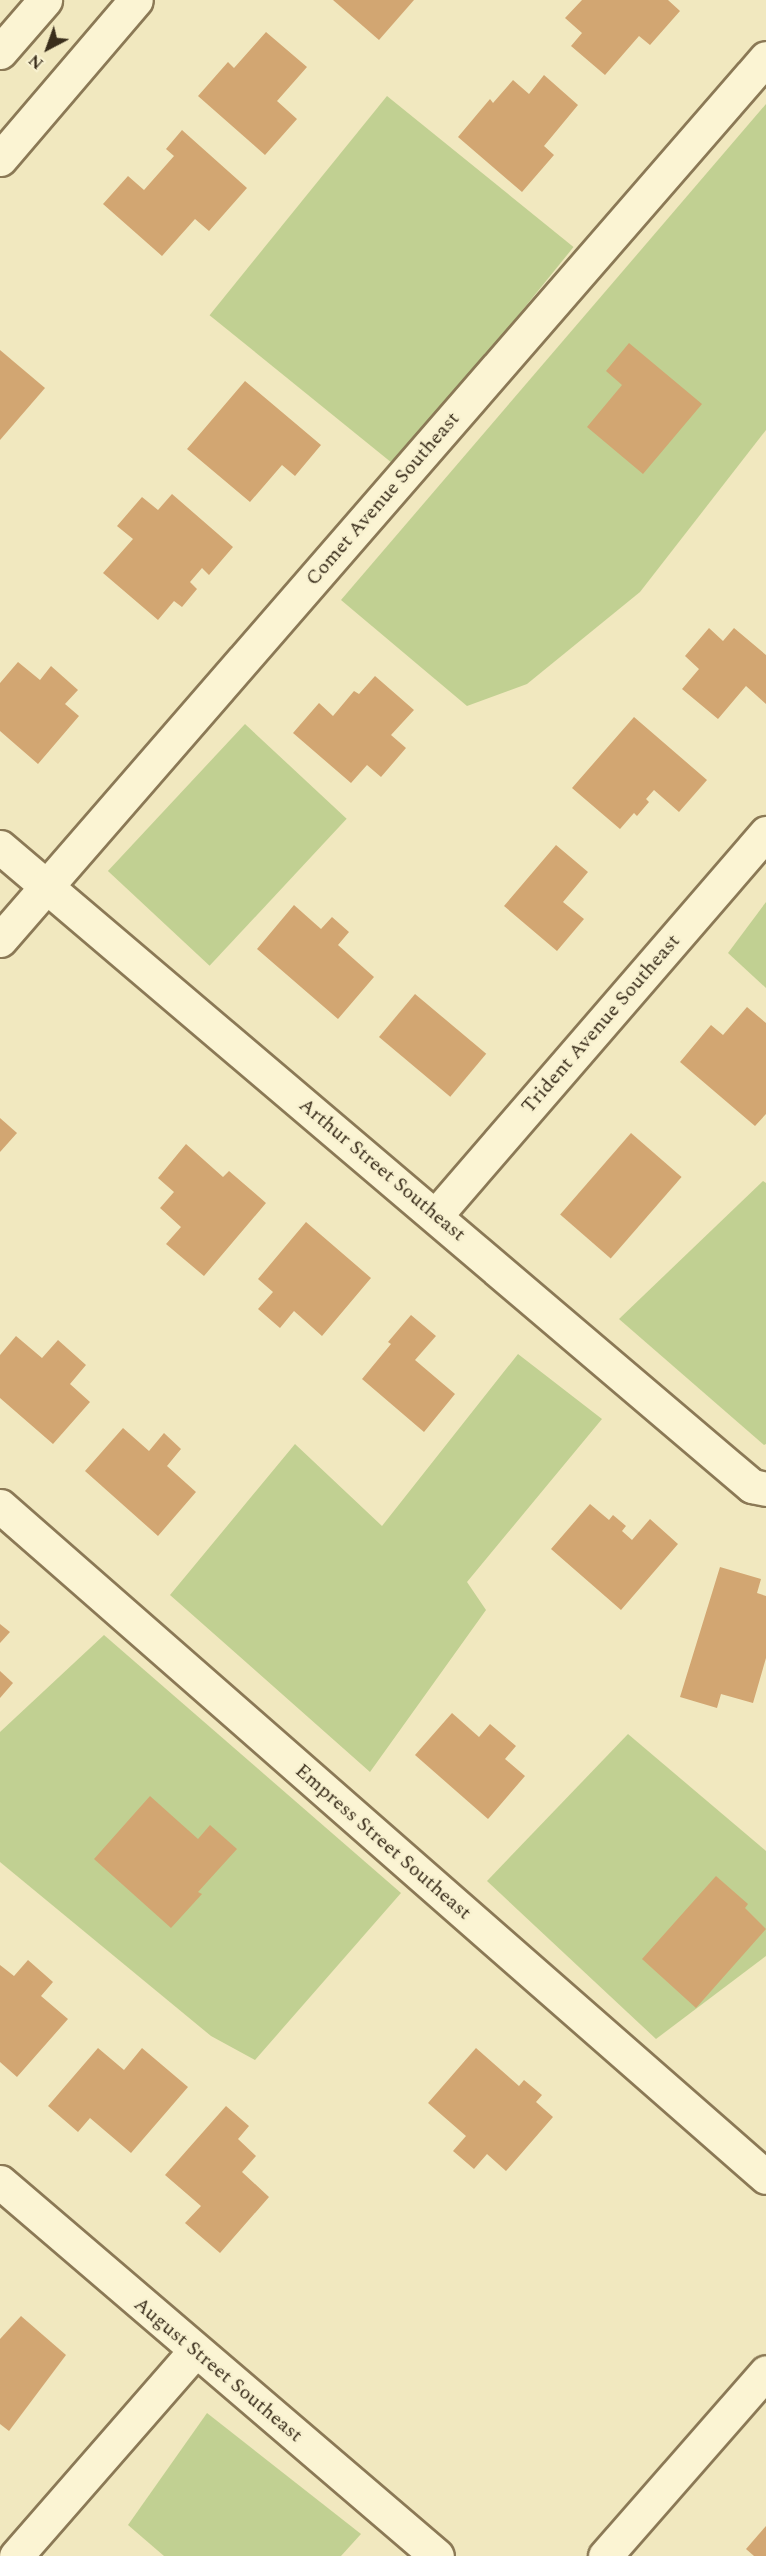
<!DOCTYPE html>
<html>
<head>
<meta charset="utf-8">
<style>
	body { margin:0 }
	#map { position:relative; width:766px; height:2556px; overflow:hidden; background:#f1e8bf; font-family:Spectral,serif }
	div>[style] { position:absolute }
	.green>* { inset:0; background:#c1d092; transform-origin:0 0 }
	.building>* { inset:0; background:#d2a672; transform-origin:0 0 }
	.roads { filter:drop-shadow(2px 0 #8b7956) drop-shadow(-2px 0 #8b7956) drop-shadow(0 2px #8b7956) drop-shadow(0 -2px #8b7956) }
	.street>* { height:33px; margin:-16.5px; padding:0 16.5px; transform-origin:16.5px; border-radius:16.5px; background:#fbf4d3 }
	.secondary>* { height:33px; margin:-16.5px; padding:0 16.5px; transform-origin:16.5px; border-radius:16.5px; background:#fbf4d3 }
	span { translate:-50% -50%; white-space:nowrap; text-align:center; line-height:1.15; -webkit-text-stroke:4.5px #f8f1cf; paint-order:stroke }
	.street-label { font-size:20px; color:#3a2e1c }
	.north { position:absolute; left:18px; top:18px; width:60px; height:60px; -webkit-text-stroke:4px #f8f1cf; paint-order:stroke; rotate:221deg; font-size:16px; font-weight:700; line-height:24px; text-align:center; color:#3a2e1c }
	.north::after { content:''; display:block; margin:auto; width:21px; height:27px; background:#3a2e1c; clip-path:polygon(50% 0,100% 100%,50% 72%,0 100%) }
</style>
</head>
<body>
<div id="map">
	<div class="green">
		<div style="left:387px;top:96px;width:240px;height:282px;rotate:39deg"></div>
		<div style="clip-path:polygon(766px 104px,766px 430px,640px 592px,527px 684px,467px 706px,341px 600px)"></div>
		<div style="left:245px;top:724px;width:139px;height:201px;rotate:43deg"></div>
		<div style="clip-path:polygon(766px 902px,766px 988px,728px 953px)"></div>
		<div style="clip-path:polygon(763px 1181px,766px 1183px,766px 1444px,764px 1445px,619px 1319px)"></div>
		<div style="clip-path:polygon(518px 1354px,602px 1419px,467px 1582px,486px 1610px,370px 1772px,170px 1595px,295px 1444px,382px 1526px)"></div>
		<div style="clip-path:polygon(104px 1635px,401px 1893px,255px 2060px,211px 2036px,0 1862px,0 1732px)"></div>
		<div style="clip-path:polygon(628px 1734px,766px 1851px,766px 1956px,656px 2039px,487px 1881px)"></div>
		<div style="clip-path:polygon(207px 2413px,361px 2534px,341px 2556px,164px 2556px,128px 2525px)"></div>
	</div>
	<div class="building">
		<div style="clip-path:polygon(333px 0,414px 0,379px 40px)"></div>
		<div style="clip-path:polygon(582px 0,668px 0,680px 11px,650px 45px,639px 36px,605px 75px,571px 46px,582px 33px,565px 18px)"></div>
		<div style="clip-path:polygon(266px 32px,307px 67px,277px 101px,297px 119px,265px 155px,198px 96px,228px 62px,234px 68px)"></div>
		<div style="clip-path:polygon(544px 75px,578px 105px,544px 146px,554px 155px,522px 192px,458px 137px,490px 99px,493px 103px,513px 80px,529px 94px)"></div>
		<div style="clip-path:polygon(182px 130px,247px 188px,209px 231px,195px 219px,162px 256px,103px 204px,128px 176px,144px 190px,174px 156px,166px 149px)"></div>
		<div style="clip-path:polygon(629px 343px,702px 404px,643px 474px,587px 427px,622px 385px,606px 371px)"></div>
		<div style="clip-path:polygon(0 350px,45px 388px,0 440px)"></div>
		<div style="clip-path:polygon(245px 381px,321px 445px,295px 476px,282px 465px,250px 502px,187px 449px)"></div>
		<div style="clip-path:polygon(172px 494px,233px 547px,209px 575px,202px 568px,190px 582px,197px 589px,182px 607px,174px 601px,158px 620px,103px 573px,133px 539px,117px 526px,142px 497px,158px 510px)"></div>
		<div style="clip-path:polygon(709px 628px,723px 641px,734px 628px,766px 655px,766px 704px,746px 686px,718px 719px,682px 689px,699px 669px,685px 656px)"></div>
		<div style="clip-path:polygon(18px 662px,40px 680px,51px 666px,78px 690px,65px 704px,79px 716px,38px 764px,0 731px,0 683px)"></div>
		<div style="clip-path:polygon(375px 676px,414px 710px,391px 735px,406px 748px,381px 777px,367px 765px,351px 783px,293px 733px,319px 703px,333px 716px,354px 691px,359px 694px)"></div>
		<div style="clip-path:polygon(634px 717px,707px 780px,679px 812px,654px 790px,646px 799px,649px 802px,637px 816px,634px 813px,620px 829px,572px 788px)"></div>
		<div style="clip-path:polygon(556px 845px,588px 872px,563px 902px,584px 919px,557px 951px,504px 906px)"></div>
		<div style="clip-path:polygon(294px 905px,321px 929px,332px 917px,349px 932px,338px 945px,374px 977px,338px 1019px,257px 949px)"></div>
		<div style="left:415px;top:994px;width:93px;height:56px;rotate:40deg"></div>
		<div style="clip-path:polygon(747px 1007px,766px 1023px,766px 1114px,755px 1126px,680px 1062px,711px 1025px,723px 1035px)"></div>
		<div style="clip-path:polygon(0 1118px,17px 1133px,0 1152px)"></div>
		<div style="left:631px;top:1133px;width:67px;height:108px;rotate:41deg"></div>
		<div style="clip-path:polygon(186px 1144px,223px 1177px,229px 1171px,266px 1203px,204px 1276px,166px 1244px,181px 1227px,160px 1208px,174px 1192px,158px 1178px)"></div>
		<div style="clip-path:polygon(306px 1222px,371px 1278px,322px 1336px,294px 1311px,280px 1328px,258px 1309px,273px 1292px,258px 1279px)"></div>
		<div style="clip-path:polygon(411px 1315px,436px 1336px,415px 1360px,455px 1394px,424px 1432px,362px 1379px,391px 1344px,388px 1342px)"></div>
		<div style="clip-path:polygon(16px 1336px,42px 1358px,58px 1340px,86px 1365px,70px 1384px,90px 1402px,53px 1444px,0 1398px,0 1355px)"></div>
		<div style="clip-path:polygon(123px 1428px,149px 1451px,164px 1433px,181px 1449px,167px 1466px,196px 1492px,158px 1536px,85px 1471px)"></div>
		<div style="clip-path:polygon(590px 1504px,609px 1520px,613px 1515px,626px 1526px,622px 1531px,632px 1540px,650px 1519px,678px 1544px,621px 1610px,551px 1549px)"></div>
		<div style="clip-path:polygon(720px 1567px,761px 1579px,757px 1593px,766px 1596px,766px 1658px,753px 1703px,721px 1694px,717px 1708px,680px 1697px)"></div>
		<div style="clip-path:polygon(0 1624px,10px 1632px,0 1643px)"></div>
		<div style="clip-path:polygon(0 1671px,13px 1683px,0 1698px)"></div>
		<div style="clip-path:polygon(452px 1713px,479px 1737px,490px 1724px,516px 1746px,505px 1759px,525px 1776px,488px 1819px,415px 1755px)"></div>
		<div style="clip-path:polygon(150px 1796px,198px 1839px,210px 1825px,237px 1849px,198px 1892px,202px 1894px,171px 1928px,94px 1859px)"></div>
		<div style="clip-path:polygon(716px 1876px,748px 1904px,745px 1908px,766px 1929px,696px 2008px,642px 1959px)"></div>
		<div style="clip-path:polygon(28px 1960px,53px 1982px,41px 1996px,68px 2019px,17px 2077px,0 2062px,0 1965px,14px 1976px)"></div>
		<div style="clip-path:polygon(98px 2048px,124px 2070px,142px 2048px,188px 2087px,131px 2153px,90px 2118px,78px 2132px,48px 2106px)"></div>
		<div style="clip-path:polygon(476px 2048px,519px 2086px,524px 2080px,542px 2095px,536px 2102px,553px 2117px,506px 2171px,487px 2154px,474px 2169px,453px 2151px,466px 2136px,428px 2103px)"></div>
		<div style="clip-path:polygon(226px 2106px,249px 2126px,238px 2139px,256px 2156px,242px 2172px,269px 2197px,220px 2253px,185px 2223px,201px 2206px,165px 2175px)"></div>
		<div style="clip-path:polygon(21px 2316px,66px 2355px,9px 2431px,0 2424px,0 2339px)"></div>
		<div style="clip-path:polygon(766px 2526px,766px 2556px,754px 2556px,746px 2549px)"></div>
	</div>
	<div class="roads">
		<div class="street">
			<div style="left:0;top:847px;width:987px;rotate:40.36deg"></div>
			<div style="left:752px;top:1486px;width:14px;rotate:12deg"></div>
			<div style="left:0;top:940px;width:1168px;rotate:-49.03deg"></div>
			<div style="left:436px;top:1215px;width:505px;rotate:-49.18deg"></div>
			<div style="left:0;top:1506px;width:1018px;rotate:41.22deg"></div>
			<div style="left:0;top:2182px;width:575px;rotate:40.56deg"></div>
			<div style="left:16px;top:2556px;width:272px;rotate:-48.9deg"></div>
			<div style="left:605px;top:2556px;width:244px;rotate:-48.8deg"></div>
		</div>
		<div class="secondary">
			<div style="left:0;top:52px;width:69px;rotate:-49.1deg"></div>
			<div style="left:0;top:159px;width:209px;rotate:-49.5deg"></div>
		</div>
	</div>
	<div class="street-label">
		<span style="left:383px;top:499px;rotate:-49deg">Comet Avenue Southeast</span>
		<span style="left:601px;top:1024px;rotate:-49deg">Trident Avenue Southeast</span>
		<span style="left:382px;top:1170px;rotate:40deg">Arthur Street Southeast</span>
		<span style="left:383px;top:1842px;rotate:41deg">Empress Street Southeast</span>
		<span style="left:218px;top:2370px;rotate:40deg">August Street Southeast</span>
	</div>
	<div class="north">N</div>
</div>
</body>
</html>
